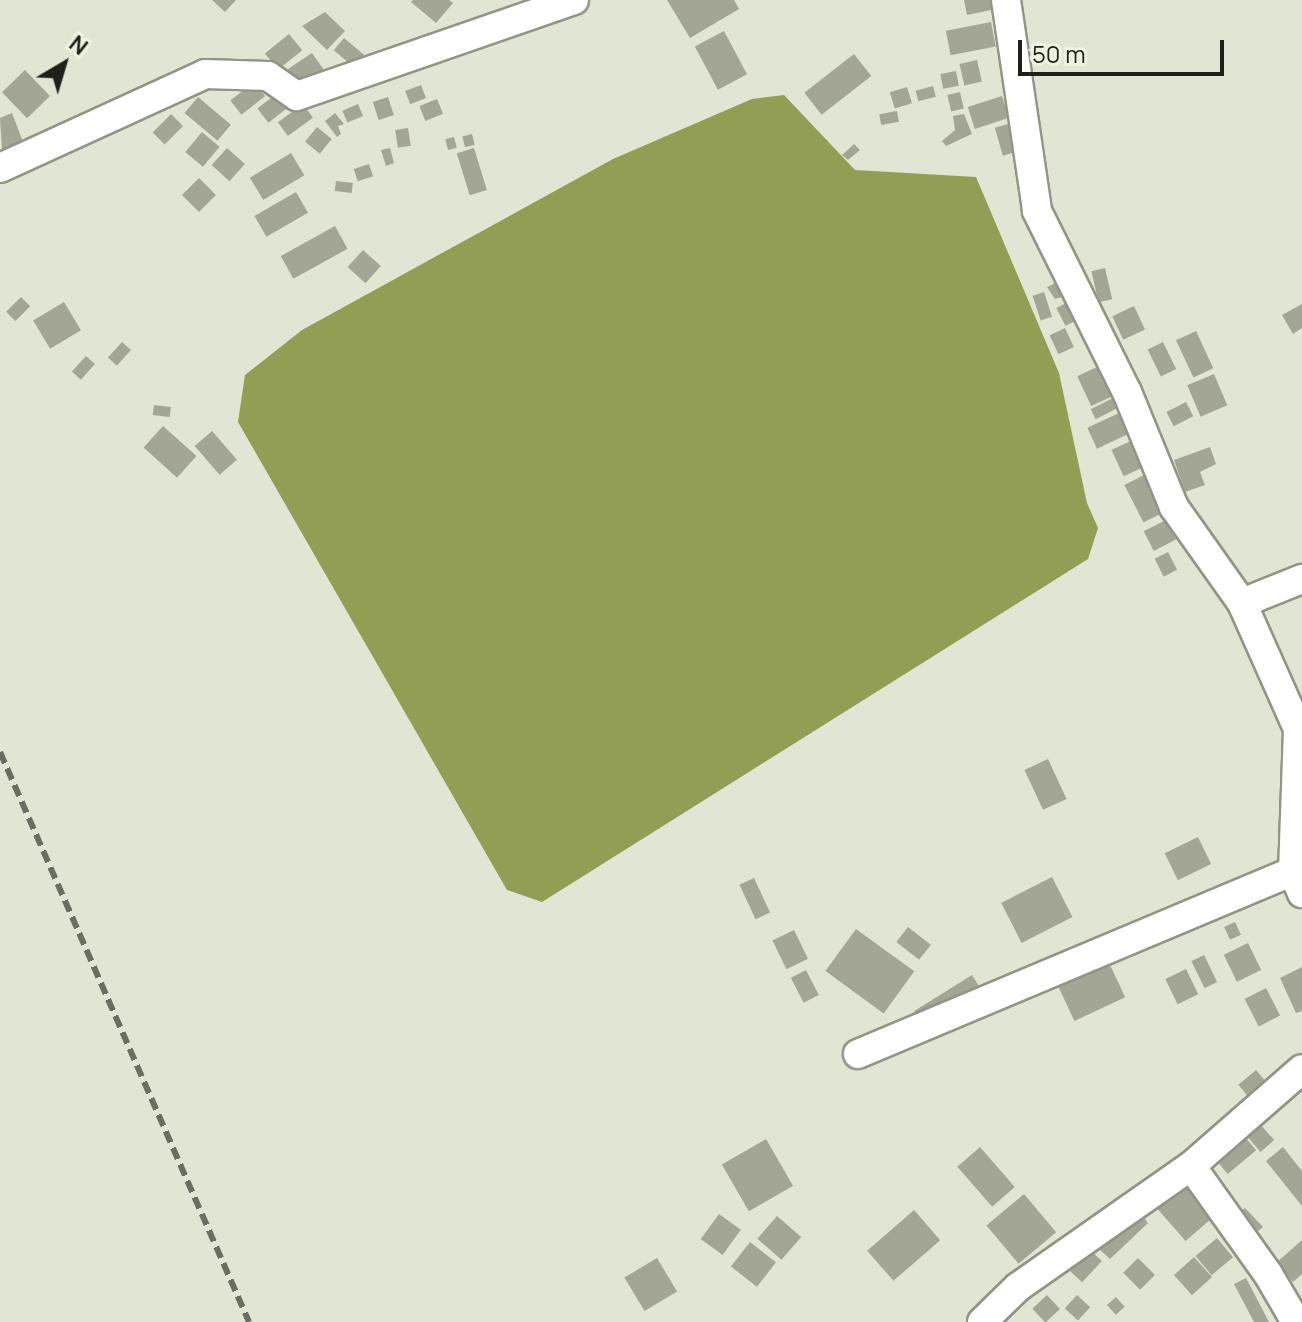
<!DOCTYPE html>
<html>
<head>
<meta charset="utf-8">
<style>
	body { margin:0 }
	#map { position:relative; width:1302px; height:1322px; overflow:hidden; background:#e1e5d3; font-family:Manrope,sans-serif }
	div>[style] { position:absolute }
	.water>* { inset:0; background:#919e53 }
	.building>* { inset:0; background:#a3a695; transform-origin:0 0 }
	.roads { filter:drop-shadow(2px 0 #929585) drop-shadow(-2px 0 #929585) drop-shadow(0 2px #929585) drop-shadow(0 -2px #929585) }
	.minor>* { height:28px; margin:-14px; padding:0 14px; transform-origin:14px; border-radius:14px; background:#fff }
	.rail>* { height:6px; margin-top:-3px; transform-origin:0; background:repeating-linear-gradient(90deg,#6b6d62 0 12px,transparent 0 18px) }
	span { translate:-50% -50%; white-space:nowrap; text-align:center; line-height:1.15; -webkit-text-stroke:6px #eef2e0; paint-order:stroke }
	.north { position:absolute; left:24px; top:24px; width:80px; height:80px; -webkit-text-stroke:6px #eef2e0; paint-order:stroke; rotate:38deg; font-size:22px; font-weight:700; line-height:32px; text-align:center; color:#1f201a }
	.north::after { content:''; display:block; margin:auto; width:28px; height:36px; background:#1f201a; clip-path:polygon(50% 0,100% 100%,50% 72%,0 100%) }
	.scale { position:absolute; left:1018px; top:40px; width:206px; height:36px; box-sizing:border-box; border:4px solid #1f201a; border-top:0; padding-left:10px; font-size:24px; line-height:28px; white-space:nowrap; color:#1f201a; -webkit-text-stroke:6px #eef2e0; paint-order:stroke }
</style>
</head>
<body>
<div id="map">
	<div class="water">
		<div style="clip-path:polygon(784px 95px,855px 170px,976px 177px,1059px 373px,1087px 503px,1098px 528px,1088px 559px,542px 902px,507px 890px,238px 422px,245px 375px,302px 330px,613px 159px,752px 99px)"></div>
	</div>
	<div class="building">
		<div style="clip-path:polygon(212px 0,236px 0,225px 12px)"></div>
		<div style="clip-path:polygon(413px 0,449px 0,453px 3px,436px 23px,411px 2px)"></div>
		<div style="clip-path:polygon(667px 0,734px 0,739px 9px,690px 38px)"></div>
		<div style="clip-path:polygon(964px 0,994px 0,996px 9px,967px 15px)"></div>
		<div style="clip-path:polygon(325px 12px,345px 31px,327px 50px,302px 26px)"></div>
		<div style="left:991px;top:22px;width:25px;height:46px;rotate:79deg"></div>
		<div style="left:724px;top:31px;width:49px;height:33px;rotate:62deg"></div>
		<div style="left:289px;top:34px;width:21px;height:31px;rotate:51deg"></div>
		<div style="left:344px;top:38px;width:26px;height:16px;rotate:40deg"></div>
		<div style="clip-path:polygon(312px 53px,331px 80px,301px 88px,288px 69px)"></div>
		<div style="left:854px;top:54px;width:28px;height:63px;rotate:52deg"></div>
		<div style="left:977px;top:60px;width:22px;height:18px;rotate:77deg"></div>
		<div style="left:25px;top:70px;width:36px;height:32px;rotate:46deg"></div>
		<div style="left:956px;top:71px;width:15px;height:16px;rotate:79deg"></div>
		<div style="left:254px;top:82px;width:18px;height:30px;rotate:52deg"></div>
		<div style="left:421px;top:85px;width:14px;height:17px;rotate:69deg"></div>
		<div style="left:933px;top:86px;width:11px;height:18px;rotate:75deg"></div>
		<div style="left:907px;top:87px;width:17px;height:18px;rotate:73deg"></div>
		<div style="left:281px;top:90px;width:18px;height:30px;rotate:52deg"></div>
		<div style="left:960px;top:92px;width:17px;height:13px;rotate:77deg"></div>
		<div style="left:1002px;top:96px;width:23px;height:36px;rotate:72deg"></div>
		<div style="left:198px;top:97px;width:43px;height:21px;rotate:40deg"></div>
		<div style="left:388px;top:97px;width:19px;height:16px;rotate:72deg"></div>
		<div style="left:437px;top:99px;width:16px;height:19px;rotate:68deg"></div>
		<div style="left:303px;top:104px;width:17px;height:31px;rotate:54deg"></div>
		<div style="left:358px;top:104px;width:13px;height:17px;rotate:67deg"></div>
		<div style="left:897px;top:111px;width:11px;height:18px;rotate:80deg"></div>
		<div style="clip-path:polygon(12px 113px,23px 142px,2px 150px,0 118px)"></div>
		<div style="clip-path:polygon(335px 113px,344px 124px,338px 126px,341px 134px,337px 137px,325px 121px)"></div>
		<div style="left:171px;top:114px;width:17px;height:26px;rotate:45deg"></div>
		<div style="clip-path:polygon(964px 114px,972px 134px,946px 146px,942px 141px,955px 130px,953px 116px)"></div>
		<div style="left:1015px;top:122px;width:29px;height:21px;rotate:74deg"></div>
		<div style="left:317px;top:127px;width:19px;height:19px;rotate:39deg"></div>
		<div style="left:408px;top:128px;width:18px;height:13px;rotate:81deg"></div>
		<div style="left:202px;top:132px;width:23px;height:26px;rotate:40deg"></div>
		<div style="left:472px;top:134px;width:11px;height:10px;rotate:75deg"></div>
		<div style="left:454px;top:137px;width:11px;height:9px;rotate:75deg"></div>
		<div style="clip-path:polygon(854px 144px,860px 150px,848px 160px,842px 155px)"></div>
		<div style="left:227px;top:148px;width:24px;height:23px;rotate:42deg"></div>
		<div style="clip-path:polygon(390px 148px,394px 163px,386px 166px,381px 150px)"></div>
		<div style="left:474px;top:148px;width:44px;height:18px;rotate:73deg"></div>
		<div style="left:291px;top:153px;width:26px;height:48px;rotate:59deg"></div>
		<div style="left:369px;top:164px;width:13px;height:16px;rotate:72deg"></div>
		<div style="left:199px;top:178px;width:24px;height:24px;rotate:45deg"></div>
		<div style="left:336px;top:181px;width:17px;height:10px;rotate:7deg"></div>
		<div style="left:296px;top:192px;width:24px;height:48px;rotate:60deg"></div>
		<div style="left:335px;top:226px;width:26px;height:62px;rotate:61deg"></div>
		<div style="left:363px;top:250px;width:24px;height:23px;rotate:42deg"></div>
		<div style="left:1105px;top:268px;width:32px;height:14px;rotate:77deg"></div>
		<div style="clip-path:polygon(1066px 278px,1073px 294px,1055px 299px,1047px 287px)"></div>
		<div style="left:1044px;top:292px;width:26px;height:12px;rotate:72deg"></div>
		<div style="left:21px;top:297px;width:13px;height:21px;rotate:45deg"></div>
		<div style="left:1076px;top:298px;width:20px;height:22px;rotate:63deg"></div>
		<div style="left:64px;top:302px;width:33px;height:36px;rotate:59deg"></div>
		<div style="clip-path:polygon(1302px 304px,1302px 328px,1293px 334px,1282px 315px)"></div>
		<div style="left:1134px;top:306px;width:26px;height:24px;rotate:65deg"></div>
		<div style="left:1065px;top:328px;width:21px;height:17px;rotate:65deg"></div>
		<div style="left:1196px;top:331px;width:41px;height:22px;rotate:65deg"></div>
		<div style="left:122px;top:342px;width:12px;height:21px;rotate:42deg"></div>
		<div style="left:1163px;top:342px;width:30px;height:17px;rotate:64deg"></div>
		<div style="left:86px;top:356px;width:12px;height:21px;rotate:42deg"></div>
		<div style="left:1099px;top:366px;width:33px;height:24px;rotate:65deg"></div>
		<div style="left:1214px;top:374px;width:34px;height:29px;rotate:67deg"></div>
		<div style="left:1113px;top:398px;width:11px;height:25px;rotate:63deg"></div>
		<div style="left:1186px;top:402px;width:16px;height:22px;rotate:63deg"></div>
		<div style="left:154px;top:405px;width:17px;height:10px;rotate:7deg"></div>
		<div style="left:1119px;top:413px;width:23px;height:35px;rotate:65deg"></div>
		<div style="left:163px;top:426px;width:45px;height:29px;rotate:42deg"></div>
		<div style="left:212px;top:431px;width:38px;height:23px;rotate:49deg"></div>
		<div style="left:1135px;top:439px;width:29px;height:26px;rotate:65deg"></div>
		<div style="clip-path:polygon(1210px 447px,1216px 464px,1200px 472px,1205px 485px,1185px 492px,1174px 460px)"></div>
		<div style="left:1144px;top:475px;width:42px;height:22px;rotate:63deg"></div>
		<div style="left:1166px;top:520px;width:22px;height:25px;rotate:63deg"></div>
		<div style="left:1168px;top:552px;width:20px;height:15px;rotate:63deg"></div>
		<div style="left:1048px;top:759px;width:44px;height:26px;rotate:65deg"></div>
		<div style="left:1198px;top:837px;width:30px;height:37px;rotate:64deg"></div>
		<div style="left:1052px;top:877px;width:45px;height:57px;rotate:63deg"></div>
		<div style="left:754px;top:878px;width:38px;height:16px;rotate:65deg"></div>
		<div style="left:1235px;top:922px;width:14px;height:12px;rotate:65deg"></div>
		<div style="left:908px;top:927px;width:29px;height:19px;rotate:38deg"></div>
		<div style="left:856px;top:929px;width:72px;height:52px;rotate:36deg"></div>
		<div style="left:794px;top:930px;width:32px;height:24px;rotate:64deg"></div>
		<div style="left:1248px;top:943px;width:30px;height:27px;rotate:64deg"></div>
		<div style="left:1104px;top:952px;width:50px;height:56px;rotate:65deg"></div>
		<div style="left:1204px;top:955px;width:30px;height:14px;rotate:64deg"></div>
		<div style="clip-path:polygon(1302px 967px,1302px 1011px,1296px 1013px,1280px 978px)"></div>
		<div style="left:1186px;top:969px;width:28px;height:23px;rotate:64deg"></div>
		<div style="left:806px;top:970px;width:28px;height:17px;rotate:63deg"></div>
		<div style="left:972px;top:975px;width:25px;height:68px;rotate:58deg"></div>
		<div style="left:1266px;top:988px;width:31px;height:24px;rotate:63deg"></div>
		<div style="left:1256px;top:1070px;width:16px;height:23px;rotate:50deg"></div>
		<div style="left:1261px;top:1125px;width:20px;height:18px;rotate:49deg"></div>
		<div style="left:1240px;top:1131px;width:25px;height:37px;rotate:50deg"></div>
		<div style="left:766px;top:1139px;width:54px;height:51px;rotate:60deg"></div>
		<div style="left:980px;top:1147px;width:53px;height:30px;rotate:49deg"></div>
		<div style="clip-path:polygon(1283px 1147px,1302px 1171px,1302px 1206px,1266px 1161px)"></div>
		<div style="left:1185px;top:1178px;width:48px;height:41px;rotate:49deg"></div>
		<div style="left:1024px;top:1194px;width:50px;height:49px;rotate:50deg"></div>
		<div style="clip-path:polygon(1245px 1208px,1263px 1227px,1253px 1235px,1236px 1215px)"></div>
		<div style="left:914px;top:1210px;width:40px;height:62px;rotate:49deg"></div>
		<div style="clip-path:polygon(1139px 1211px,1148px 1223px,1110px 1259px,1097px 1247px)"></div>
		<div style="left:719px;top:1214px;width:27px;height:31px;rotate:36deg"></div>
		<div style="left:777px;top:1216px;width:32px;height:30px;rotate:41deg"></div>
		<div style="left:1217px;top:1238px;width:25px;height:28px;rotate:50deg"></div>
		<div style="clip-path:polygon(1302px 1240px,1302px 1274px,1293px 1282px,1276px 1263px)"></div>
		<div style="left:750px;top:1242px;width:33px;height:31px;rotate:38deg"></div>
		<div style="left:1088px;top:1248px;width:19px;height:29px;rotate:43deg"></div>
		<div style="left:1194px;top:1257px;width:27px;height:27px;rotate:48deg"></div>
		<div style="left:657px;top:1258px;width:39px;height:38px;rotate:59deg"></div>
		<div style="left:1138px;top:1258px;width:24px;height:21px;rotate:45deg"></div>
		<div style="clip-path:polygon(1246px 1278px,1269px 1322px,1254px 1322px,1234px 1284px)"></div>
		<div style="left:1047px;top:1295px;width:19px;height:20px;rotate:47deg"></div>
		<div style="left:1077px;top:1295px;width:18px;height:18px;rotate:43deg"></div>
		<div style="left:1116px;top:1297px;width:13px;height:12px;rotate:48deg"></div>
	</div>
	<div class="roads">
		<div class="minor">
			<div style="left:1006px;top:0;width:213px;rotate:81.6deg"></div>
			<div style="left:1037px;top:211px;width:202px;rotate:63.6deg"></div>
			<div style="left:1127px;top:392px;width:124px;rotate:67.8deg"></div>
			<div style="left:1174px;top:507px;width:118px;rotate:54.7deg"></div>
			<div style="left:1242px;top:603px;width:138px;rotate:66deg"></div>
			<div style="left:1298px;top:729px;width:143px;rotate:92deg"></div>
			<div style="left:1293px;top:872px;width:23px;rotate:67deg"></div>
			<div style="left:0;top:168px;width:226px;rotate:-24.6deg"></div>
			<div style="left:205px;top:74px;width:63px;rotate:1.8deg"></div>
			<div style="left:268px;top:76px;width:35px;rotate:35deg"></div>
			<div style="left:297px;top:96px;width:293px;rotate:-19.1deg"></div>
			<div style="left:1242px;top:603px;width:65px;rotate:-21.8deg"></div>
			<div style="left:858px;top:1054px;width:482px;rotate:-22.8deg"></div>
			<div style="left:1191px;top:1166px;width:133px;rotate:54.5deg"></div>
			<div style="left:1268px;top:1274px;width:56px;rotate:59.7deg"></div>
			<div style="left:982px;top:1322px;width:50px;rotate:-44.2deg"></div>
			<div style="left:1018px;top:1287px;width:211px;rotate:-35deg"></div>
			<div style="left:1191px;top:1166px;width:147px;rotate:-41.1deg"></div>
		</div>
	</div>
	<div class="rail">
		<div style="left:0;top:752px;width:622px;rotate:66.4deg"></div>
	</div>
	<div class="north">N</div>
	<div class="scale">50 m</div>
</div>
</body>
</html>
